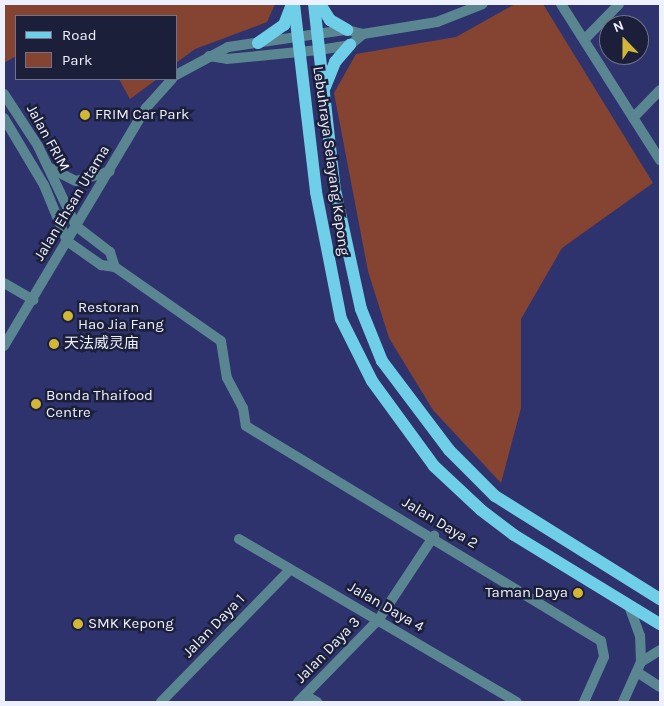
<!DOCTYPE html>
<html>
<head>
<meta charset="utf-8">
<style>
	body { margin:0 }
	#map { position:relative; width:664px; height:706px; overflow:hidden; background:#2f336d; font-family:Karla,"Noto Sans SC",sans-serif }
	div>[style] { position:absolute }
	.green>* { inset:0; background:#854431 }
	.minor>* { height:10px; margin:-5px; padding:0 5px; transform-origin:5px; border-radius:5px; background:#5a8692 }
	.tertiary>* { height:10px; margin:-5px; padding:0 5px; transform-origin:5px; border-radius:5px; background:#5a8692 }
	.primary>* { height:12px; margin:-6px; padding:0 6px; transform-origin:6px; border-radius:6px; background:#70cfe8 }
	.dots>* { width:14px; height:14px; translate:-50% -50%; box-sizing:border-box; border:2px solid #1c1f39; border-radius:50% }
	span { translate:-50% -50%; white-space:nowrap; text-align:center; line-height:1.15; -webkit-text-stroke:5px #1c1f39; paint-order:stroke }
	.poi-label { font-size:15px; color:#edf0fe }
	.left { translate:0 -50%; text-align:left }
	.right { translate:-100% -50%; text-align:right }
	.street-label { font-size:15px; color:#edf0fe }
	.frame { position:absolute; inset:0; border:5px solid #edf0fe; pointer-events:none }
	.legend { position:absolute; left:15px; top:15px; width:162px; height:65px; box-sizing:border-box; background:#1c1f39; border:1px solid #707388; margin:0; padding:6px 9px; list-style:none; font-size:15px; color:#edf0fe }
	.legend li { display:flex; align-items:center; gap:10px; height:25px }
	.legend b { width:25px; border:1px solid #707388 }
	.north { position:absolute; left:599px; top:15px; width:50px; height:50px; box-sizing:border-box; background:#1c1f39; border:1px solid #707388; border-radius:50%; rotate:338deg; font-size:14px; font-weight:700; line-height:20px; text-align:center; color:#edf0fe }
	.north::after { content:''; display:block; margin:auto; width:18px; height:22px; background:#d2b736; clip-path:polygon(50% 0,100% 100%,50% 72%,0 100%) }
</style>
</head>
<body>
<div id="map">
	<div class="green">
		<div style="clip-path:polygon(4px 4px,275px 4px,267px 22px,195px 49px,176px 63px,176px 16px,16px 16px,16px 56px,4px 63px)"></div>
		<div style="clip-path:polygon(515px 4px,543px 4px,653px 183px,562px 248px,521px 319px,521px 408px,501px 483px,433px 410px,389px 338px,368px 271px,334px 93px,356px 54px,456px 37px)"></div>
		<div style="clip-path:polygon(119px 79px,157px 79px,130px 99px)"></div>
	</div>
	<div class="minor">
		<div style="left:561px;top:4px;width:185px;rotate:57.6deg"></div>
		<div style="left:317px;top:34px;width:30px;rotate:-8deg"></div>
		<div style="left:347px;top:30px;width:16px;rotate:14deg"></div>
		<div style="left:363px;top:34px;width:75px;rotate:-9.2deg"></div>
		<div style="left:437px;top:22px;width:49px;rotate:-21.4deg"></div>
		<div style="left:584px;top:40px;width:50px;rotate:-45.8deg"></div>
		<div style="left:319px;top:50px;width:31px;rotate:-9deg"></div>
		<div style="left:350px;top:45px;width:17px;rotate:-40deg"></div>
		<div style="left:4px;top:94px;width:62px;rotate:56.8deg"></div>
		<div style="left:38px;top:146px;width:89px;rotate:64.6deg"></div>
		<div style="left:76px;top:226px;width:43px;rotate:37.4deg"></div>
		<div style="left:110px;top:252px;width:16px;rotate:72deg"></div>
		<div style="left:4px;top:118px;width:78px;rotate:59.2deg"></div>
		<div style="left:44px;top:185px;width:61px;rotate:67.7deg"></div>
		<div style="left:67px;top:241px;width:42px;rotate:35.2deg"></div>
		<div style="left:101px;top:265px;width:14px;rotate:8deg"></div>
		<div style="left:115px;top:267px;width:129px;rotate:34.9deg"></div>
		<div style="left:221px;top:341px;width:37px;rotate:81deg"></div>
		<div style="left:227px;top:378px;width:34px;rotate:62deg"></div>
		<div style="left:243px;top:408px;width:18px;rotate:81deg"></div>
		<div style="left:246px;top:426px;width:415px;rotate:31.2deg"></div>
		<div style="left:601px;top:641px;width:16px;rotate:79deg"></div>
		<div style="left:604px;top:657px;width:49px;rotate:114deg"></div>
		<div style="left:633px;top:118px;width:39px;rotate:-46deg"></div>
		<div style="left:4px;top:283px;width:34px;rotate:30deg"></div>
		<div style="left:239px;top:539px;width:322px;rotate:30.4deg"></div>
		<div style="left:641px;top:662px;width:22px;rotate:-32deg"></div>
		<div style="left:637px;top:672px;width:27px;rotate:33deg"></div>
		<div style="left:305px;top:695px;width:14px;rotate:30deg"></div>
		<div style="left:161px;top:702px;width:185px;rotate:-45.7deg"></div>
		<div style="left:298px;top:702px;width:116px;rotate:-45.7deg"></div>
		<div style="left:379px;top:619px;width:100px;rotate:-56.5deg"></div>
		<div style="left:623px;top:702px;width:44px;rotate:-65.8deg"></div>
		<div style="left:641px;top:662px;width:26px;rotate:-92deg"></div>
		<div style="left:640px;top:636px;width:33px;rotate:-110deg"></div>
	</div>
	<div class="tertiary">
		<div style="left:209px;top:56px;width:18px;rotate:9deg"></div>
		<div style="left:227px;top:59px;width:92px;rotate:-5.6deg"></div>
		<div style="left:176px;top:75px;width:59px;rotate:-28.3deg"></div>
		<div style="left:228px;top:47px;width:90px;rotate:-8.3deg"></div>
		<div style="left:48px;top:167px;width:31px;rotate:27deg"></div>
		<div style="left:76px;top:181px;width:35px;rotate:-16deg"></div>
		<div style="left:4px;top:346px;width:277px;rotate:-59.2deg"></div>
		<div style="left:146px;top:108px;width:39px;rotate:-48deg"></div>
	</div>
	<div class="primary">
		<div style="left:294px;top:4px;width:189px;rotate:83.3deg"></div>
		<div style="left:316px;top:192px;width:129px;rotate:78.9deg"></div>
		<div style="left:341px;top:319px;width:69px;rotate:63.4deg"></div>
		<div style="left:372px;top:381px;width:105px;rotate:53.9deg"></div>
		<div style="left:434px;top:466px;width:64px;rotate:43.1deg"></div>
		<div style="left:481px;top:510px;width:41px;rotate:37.1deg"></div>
		<div style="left:514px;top:535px;width:171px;rotate:31.4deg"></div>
		<div style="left:314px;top:4px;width:187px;rotate:83.6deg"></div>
		<div style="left:335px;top:190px;width:122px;rotate:77.7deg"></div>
		<div style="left:361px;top:309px;width:56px;rotate:68deg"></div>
		<div style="left:382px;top:361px;width:111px;rotate:53deg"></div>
		<div style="left:449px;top:450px;width:65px;rotate:45deg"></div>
		<div style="left:495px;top:496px;width:195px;rotate:32deg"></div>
		<div style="left:320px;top:4px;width:19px;rotate:58deg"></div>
		<div style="left:330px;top:20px;width:20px;rotate:30deg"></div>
		<div style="left:258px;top:43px;width:32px;rotate:-35deg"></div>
		<div style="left:284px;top:25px;width:22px;rotate:-69deg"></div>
		<div style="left:325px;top:87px;width:27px;rotate:-68deg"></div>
		<div style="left:335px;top:62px;width:23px;rotate:-49deg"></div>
	</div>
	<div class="dots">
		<div style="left:85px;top:115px;background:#d2b736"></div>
		<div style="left:68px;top:316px;background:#d2b736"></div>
		<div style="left:54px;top:344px;background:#d2b736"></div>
		<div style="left:36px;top:404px;background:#d2b736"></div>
		<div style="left:578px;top:593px;background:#d2b736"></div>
		<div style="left:78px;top:624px;background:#d2b736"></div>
	</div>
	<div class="poi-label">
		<span class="left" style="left:95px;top:115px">FRIM Car Park</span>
		<span class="left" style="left:78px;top:316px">Restoran<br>Hao Jia Fang</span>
		<span class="left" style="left:64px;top:344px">天法威灵庙</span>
		<span class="left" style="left:46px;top:404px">Bonda Thaifood<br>Centre</span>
		<span class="right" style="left:568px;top:593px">Taman Daya</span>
		<span class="left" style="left:88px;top:624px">SMK Kepong</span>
	</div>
	<div class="street-label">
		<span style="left:48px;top:138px;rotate:61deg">Jalan FRIM</span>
		<span style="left:331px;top:161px;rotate:82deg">Lebuhraya Selayang Kepong</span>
		<span style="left:72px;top:203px;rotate:-59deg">Jalan Ehsan Utama</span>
		<span style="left:440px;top:523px;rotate:31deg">Jalan Daya 2</span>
		<span style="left:386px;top:607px;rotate:30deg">Jalan Daya 4</span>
		<span style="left:214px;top:626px;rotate:-46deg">Jalan Daya 1</span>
		<span style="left:328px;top:650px;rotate:-46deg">Jalan Daya 3</span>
	</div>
	<div class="frame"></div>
	<ul class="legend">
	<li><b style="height:6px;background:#70cfe8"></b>Road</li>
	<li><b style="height:14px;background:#854431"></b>Park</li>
	</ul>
	<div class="north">N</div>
</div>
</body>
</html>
